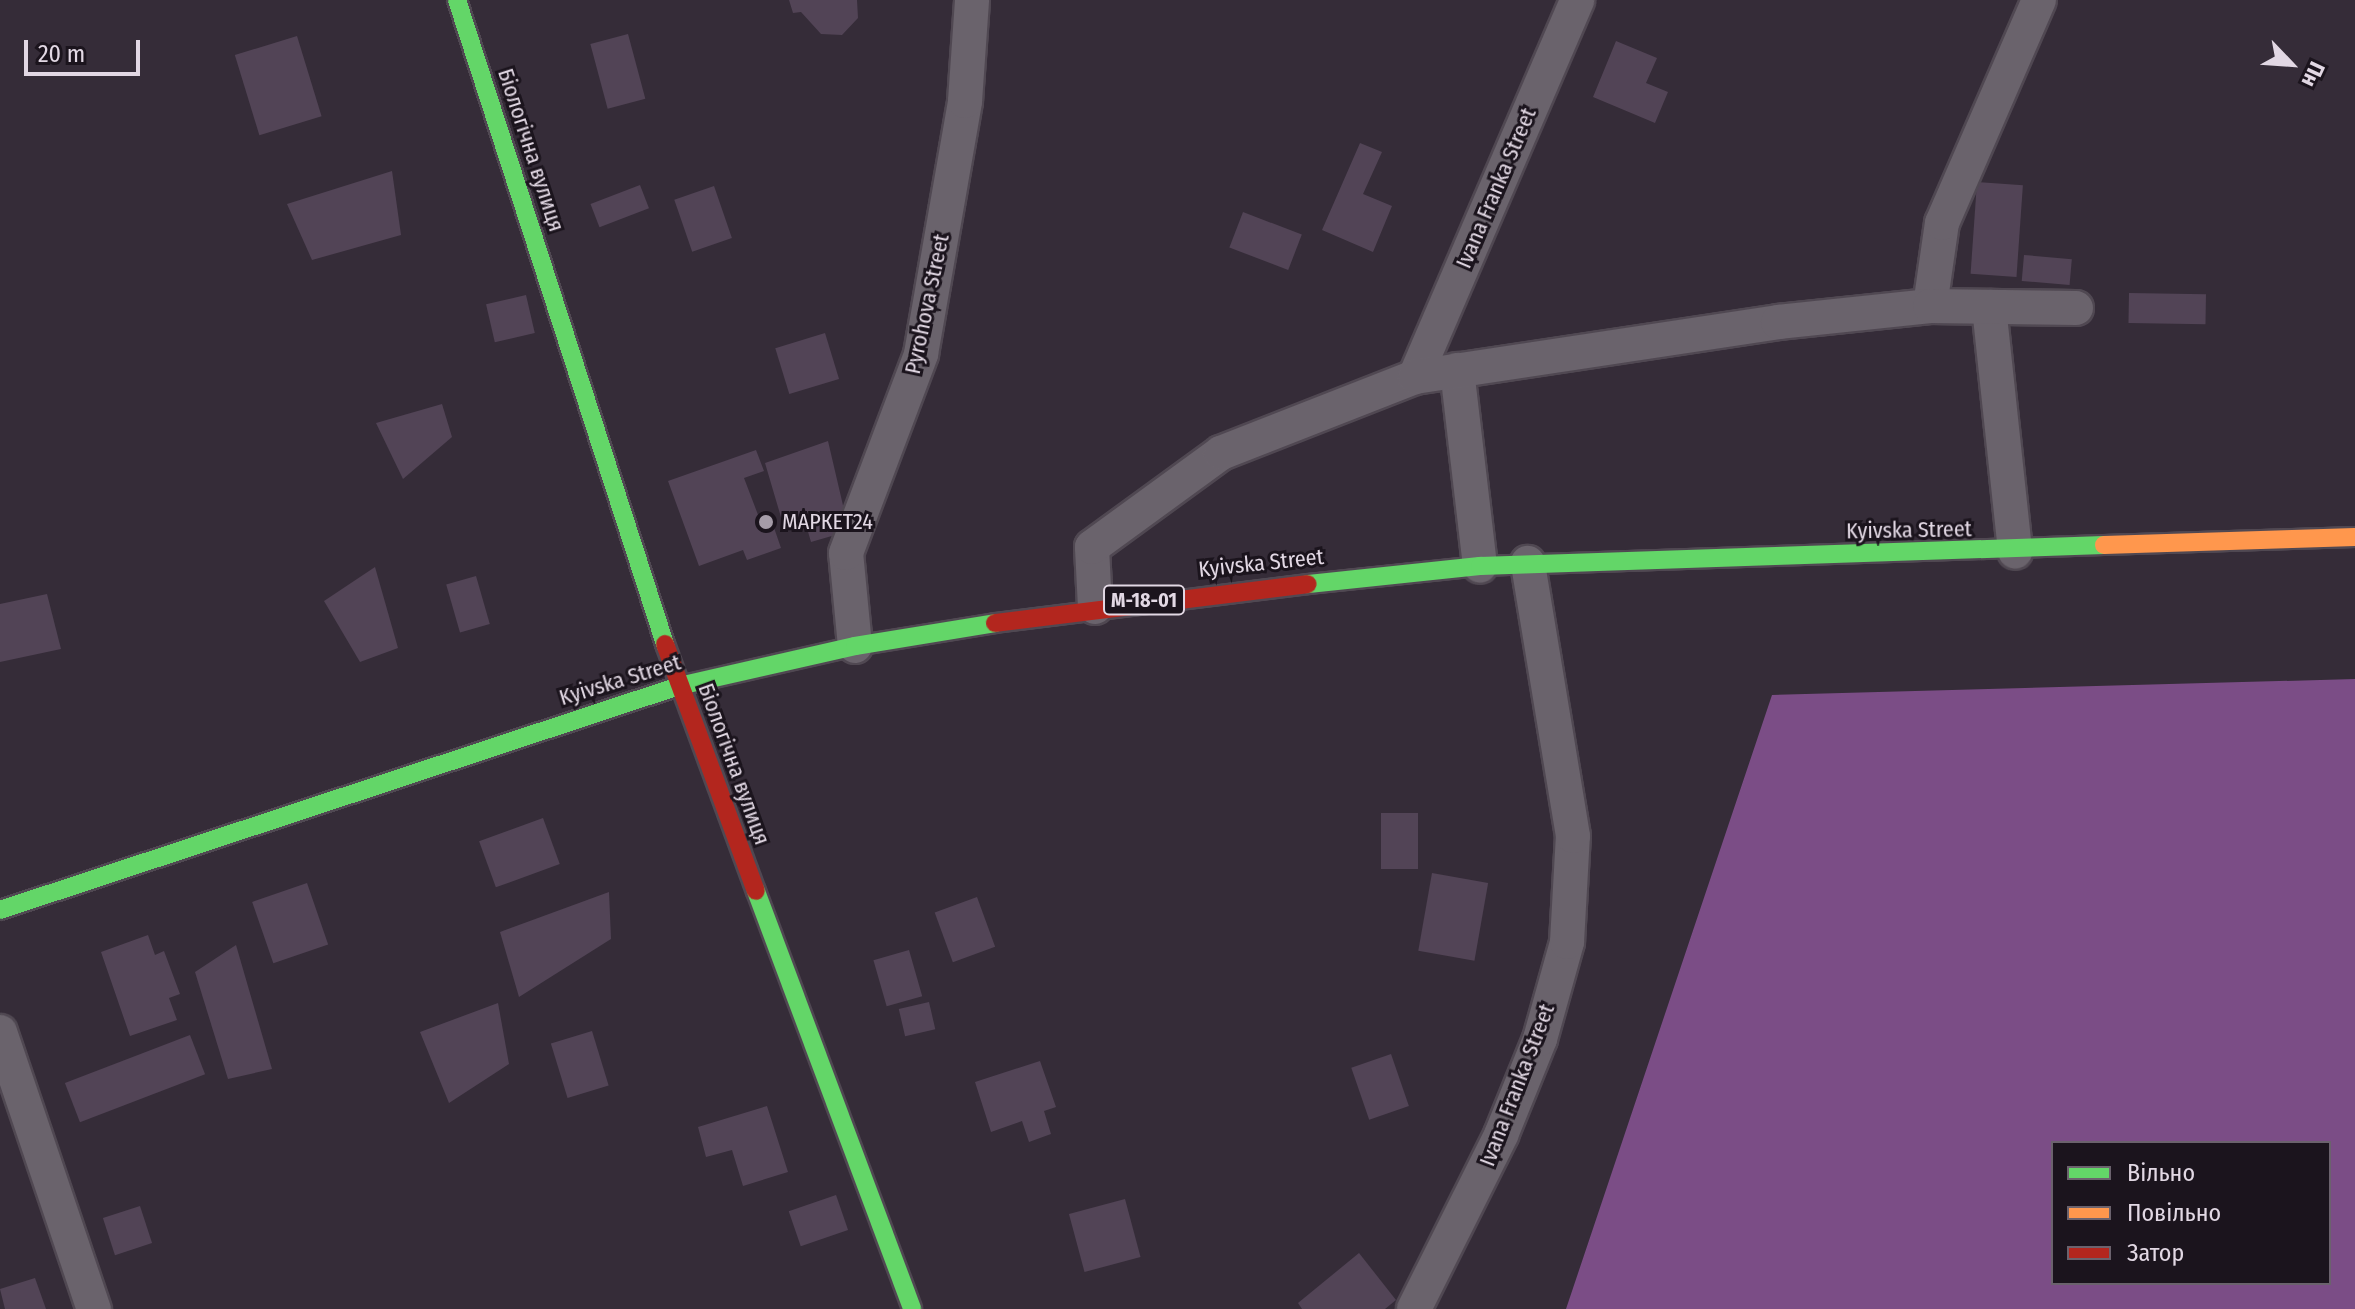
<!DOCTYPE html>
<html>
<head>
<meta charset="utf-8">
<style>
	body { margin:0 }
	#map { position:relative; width:2355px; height:1309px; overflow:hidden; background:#352c38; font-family:"Fira Sans Condensed",sans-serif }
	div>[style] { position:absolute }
	.forest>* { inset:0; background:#7b4d86 }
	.building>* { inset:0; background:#524456; transform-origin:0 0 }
	.roads { filter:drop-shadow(2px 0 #504852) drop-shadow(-2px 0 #504852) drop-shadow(0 2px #504852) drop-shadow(0 -2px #504852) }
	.street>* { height:34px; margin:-17px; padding:0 17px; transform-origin:17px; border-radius:17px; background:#6a636c }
	.fast>* { height:18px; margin:-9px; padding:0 9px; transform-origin:9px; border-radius:9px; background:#63d668 }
	.slow>* { height:18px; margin:-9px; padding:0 9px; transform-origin:9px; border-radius:9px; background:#ff974d }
	.jam>* { height:18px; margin:-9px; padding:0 9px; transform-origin:9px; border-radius:9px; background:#b3261e }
	.dots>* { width:22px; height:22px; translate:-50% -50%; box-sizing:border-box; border:4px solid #1b141d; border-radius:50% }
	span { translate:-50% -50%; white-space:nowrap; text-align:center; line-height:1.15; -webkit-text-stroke:6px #1b141d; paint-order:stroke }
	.shield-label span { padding:2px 6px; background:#1b141d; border:2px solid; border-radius:6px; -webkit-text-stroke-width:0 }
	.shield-label { font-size:20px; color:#e2d8e4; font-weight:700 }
	.street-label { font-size:22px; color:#e2d8e4 }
	.poi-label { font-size:22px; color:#e2d8e4 }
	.left { translate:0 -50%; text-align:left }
	.legend { position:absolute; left:2051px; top:1141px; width:280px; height:144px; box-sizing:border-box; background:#1b141d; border:2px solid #6b626d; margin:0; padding:10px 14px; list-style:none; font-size:24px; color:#e2d8e4 }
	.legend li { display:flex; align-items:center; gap:16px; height:40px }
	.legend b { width:40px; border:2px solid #6b626d }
	.north { position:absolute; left:2251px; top:24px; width:80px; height:80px; -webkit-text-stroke:6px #1b141d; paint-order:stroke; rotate:115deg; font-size:22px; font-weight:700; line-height:32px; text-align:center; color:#e2d8e4 }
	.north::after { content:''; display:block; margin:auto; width:28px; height:36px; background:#e2d8e4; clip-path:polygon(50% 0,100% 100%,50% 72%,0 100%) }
	.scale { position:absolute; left:24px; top:40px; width:116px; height:36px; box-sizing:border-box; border:4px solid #e2d8e4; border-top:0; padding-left:10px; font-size:24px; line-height:28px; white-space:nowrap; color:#e2d8e4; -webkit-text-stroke:6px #1b141d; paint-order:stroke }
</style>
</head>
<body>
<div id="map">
	<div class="forest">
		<div style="clip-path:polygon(evenodd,2355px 679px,2355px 1309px,1566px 1309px,1772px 695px,2355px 679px,2053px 1143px,2329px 1143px,2329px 1283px,2053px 1283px,2053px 1143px)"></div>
	</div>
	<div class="building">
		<div style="clip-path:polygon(789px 0,857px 0,858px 18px,842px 35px,821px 34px,801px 12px,793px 13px)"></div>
		<div style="left:628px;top:34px;width:67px;height:39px;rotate:75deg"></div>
		<div style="left:297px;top:36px;width:84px;height:65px;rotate:73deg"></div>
		<div style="clip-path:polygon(1616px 41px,1657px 58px,1646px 83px,1668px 92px,1655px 123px,1593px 97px)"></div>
		<div style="clip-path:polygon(1360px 143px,1382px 152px,1363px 194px,1392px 206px,1373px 252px,1322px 230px)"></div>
		<div style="clip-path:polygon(392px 171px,401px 235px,312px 260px,287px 204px)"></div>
		<div style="left:1977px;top:182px;width:46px;height:92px;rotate:4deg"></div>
		<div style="left:640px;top:185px;width:25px;height:53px;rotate:69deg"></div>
		<div style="left:714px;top:186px;width:55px;height:42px;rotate:71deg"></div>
		<div style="left:1243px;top:212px;width:63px;height:38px;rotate:21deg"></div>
		<div style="left:2024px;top:255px;width:48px;height:26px;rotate:5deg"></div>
		<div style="left:2129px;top:293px;width:77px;height:30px;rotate:1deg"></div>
		<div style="left:526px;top:295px;width:39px;height:41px;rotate:77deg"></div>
		<div style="left:825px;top:333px;width:48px;height:52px;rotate:73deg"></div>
		<div style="clip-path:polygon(442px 404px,452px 437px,403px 479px,376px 423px)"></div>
		<div style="clip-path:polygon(828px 441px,849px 531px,811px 542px,804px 518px,783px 524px,765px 463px)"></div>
		<div style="clip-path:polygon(756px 450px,764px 471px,744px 478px,760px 520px,770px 516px,781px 548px,747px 560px,743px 550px,699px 566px,668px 481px)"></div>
		<div style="clip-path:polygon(375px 567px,398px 648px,360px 662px,324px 601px)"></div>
		<div style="left:476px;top:576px;width:50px;height:31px;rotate:74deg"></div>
		<div style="clip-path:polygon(47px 594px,61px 649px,0 662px,0 604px)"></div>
		<div style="left:1381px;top:813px;width:37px;height:56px"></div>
		<div style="left:543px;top:818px;width:49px;height:68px;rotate:70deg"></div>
		<div style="left:1432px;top:873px;width:57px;height:79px;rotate:10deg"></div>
		<div style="left:307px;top:883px;width:65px;height:58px;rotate:71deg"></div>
		<div style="clip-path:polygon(609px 892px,611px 939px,519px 997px,500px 932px)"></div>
		<div style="left:977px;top:897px;width:53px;height:45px;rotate:70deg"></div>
		<div style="clip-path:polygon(148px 935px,155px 955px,164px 951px,180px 994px,169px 998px,177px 1020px,130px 1036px,101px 952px)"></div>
		<div style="clip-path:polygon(236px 945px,272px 1069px,228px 1079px,195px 972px)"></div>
		<div style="left:909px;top:950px;width:48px;height:37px;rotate:74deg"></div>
		<div style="left:929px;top:1002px;width:28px;height:31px;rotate:77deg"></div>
		<div style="clip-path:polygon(498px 1003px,509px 1064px,449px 1103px,420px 1032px)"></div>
		<div style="left:592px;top:1031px;width:57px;height:43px;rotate:73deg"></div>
		<div style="left:190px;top:1035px;width:42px;height:134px;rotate:69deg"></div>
		<div style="left:1391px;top:1054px;width:55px;height:42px;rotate:71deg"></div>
		<div style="clip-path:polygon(1040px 1061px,1056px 1107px,1044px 1111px,1051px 1134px,1029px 1142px,1022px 1121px,991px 1132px,975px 1082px)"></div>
		<div style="clip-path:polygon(767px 1106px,788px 1172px,743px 1186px,732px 1150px,706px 1157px,698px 1127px)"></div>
		<div style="left:836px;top:1195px;width:37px;height:50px;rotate:71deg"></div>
		<div style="left:1125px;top:1199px;width:60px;height:58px;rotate:75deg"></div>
		<div style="left:140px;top:1206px;width:39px;height:39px;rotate:72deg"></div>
		<div style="clip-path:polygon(1359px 1253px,1396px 1300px,1385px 1309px,1302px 1309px,1298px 1303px)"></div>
		<div style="clip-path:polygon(35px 1278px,46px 1309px,5px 1309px,0 1289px)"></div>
	</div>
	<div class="roads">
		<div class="street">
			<div style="left:1930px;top:306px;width:84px;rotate:-81.8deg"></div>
			<div style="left:1942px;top:223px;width:243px;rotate:-66.5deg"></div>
			<div style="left:1989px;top:307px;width:246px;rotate:83.9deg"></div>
			<div style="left:1457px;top:370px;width:197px;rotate:83.3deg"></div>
			<div style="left:1415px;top:377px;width:410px;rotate:-66.7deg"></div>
			<div style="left:1095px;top:607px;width:60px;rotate:-92.9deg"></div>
			<div style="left:1092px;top:547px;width:160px;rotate:-36.1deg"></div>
			<div style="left:1221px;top:453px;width:208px;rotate:-21.4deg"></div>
			<div style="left:1415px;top:377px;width:367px;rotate:-8.6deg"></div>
			<div style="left:1778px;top:322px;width:153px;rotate:-6deg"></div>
			<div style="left:1930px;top:306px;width:146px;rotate:0.8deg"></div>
			<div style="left:855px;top:646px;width:93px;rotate:-95.5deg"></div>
			<div style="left:846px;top:553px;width:213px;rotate:-69.3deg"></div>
			<div style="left:921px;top:354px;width:257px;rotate:-80.1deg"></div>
			<div style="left:965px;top:101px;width:101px;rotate:-86deg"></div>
			<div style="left:0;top:1032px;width:293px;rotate:71.3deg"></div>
			<div style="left:1414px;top:1309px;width:195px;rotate:-63.4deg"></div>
			<div style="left:1501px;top:1135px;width:104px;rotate:-67.9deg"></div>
			<div style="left:1540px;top:1039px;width:101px;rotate:-74.4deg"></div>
			<div style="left:1567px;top:942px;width:106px;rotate:-86.8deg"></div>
			<div style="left:1573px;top:836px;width:277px;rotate:-99.4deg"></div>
		</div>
		<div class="fast">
			<div style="left:457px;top:0;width:677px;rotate:72.1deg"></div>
			<div style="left:1308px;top:584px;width:173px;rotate:-6deg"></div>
			<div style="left:1480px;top:566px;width:624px;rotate:-1.93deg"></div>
			<div style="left:756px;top:891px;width:446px;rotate:69.5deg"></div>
			<div style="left:0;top:910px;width:715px;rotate:-18.26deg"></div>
			<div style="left:679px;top:686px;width:180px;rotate:-12.8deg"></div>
			<div style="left:855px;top:646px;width:142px;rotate:-9.3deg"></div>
		</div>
		<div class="slow">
			<div style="left:2104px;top:545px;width:251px;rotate:-1.8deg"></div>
		</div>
		<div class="jam">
			<div style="left:995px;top:623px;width:315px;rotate:-7.1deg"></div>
			<div style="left:665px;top:644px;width:263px;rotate:69.8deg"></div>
		</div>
	</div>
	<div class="dots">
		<div style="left:766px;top:522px;background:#a59ca8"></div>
	</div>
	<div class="shield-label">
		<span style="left:1144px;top:600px">М-18-01</span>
	</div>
	<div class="street-label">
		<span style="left:531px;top:150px;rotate:72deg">Біологічна вулиця</span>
		<span style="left:1496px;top:188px;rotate:-67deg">Ivana Franka Street</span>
		<span style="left:927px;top:304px;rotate:-78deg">Pyrohova Street</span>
		<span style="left:1909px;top:530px;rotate:-1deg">Kyivska Street</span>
		<span style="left:1261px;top:563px;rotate:-6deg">Kyivska Street</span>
		<span style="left:620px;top:680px;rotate:-17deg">Kyivska Street</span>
		<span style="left:734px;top:764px;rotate:70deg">Біологічна вулиця</span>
		<span style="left:1517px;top:1085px;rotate:-69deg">Ivana Franka Street</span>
	</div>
	<div class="poi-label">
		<span class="left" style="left:782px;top:522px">МАРКЕТ24</span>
	</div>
	<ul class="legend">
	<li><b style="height:10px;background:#63d668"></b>Вільно</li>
	<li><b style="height:10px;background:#ff974d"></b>Повільно</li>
	<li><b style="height:10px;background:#b3261e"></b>Затор</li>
	</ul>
	<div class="north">Пн</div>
	<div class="scale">20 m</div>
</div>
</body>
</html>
